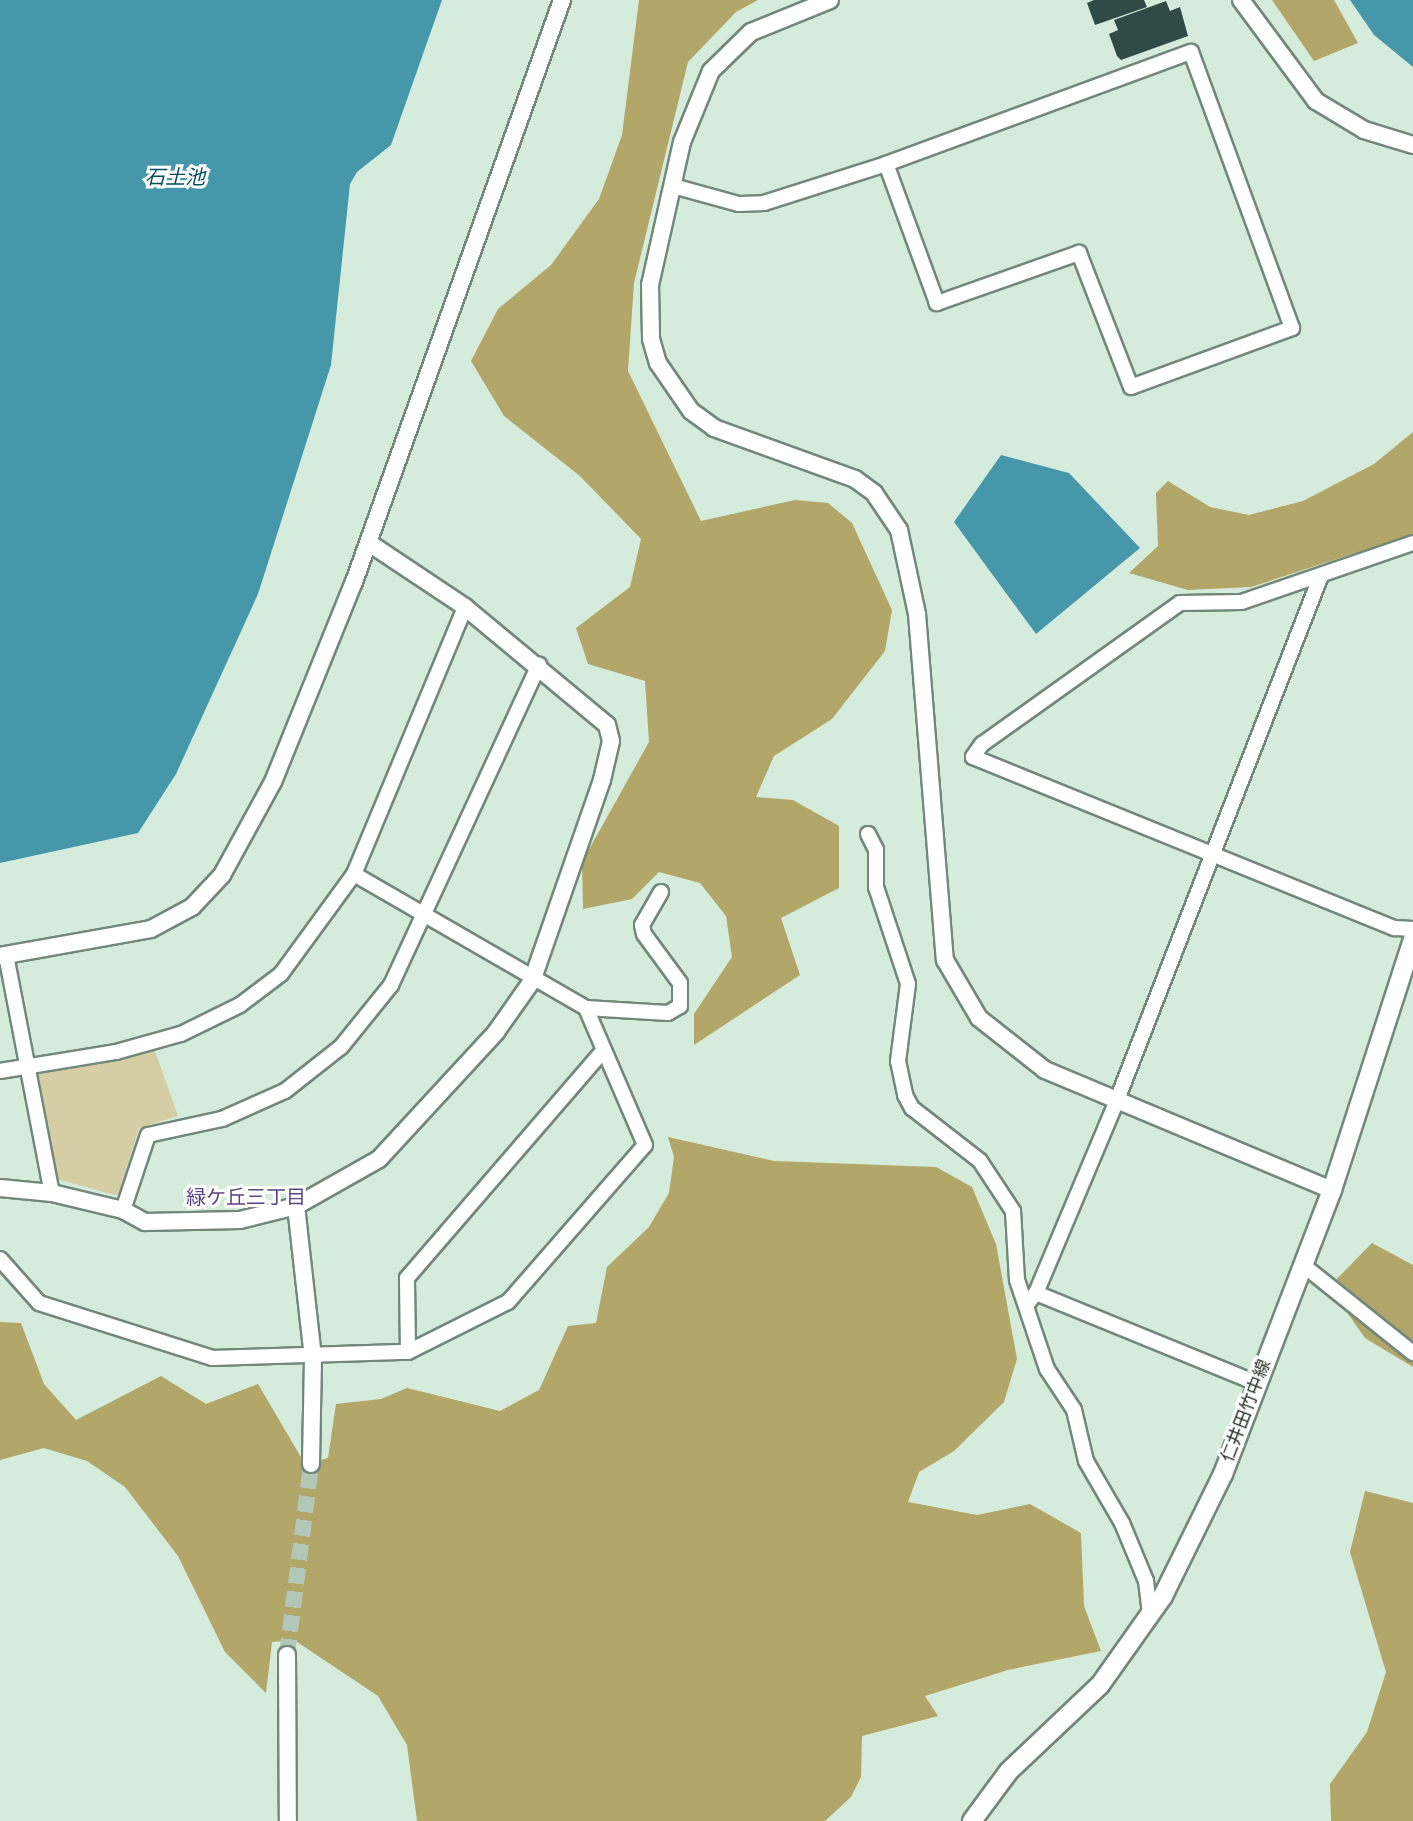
<!DOCTYPE html>
<html>
<head>
<meta charset="utf-8">
<style>
	body { margin:0 }
	#map { position:relative; width:1413px; height:1821px; overflow:hidden; background:#d5ecdc; font-family:"Archivo Narrow","Noto Sans JP",sans-serif }
	div>[style] { position:absolute }
	.green>* { inset:0; background:#d5cda4 }
	.forest>* { inset:0; background:#b2a668 }
	.water>* { inset:0; background:#4597a9 }
	.building>* { inset:0; background:#304a46 }
	.tertiary-tunnel>* { height:16px; margin-top:-8px; transform-origin:0; background:repeating-linear-gradient(90deg,#b3c7b9 0 16px,transparent 0 24px) }
	.roads { filter:drop-shadow(2px 0 #73887a) drop-shadow(-2px 0 #73887a) drop-shadow(0 2px #73887a) drop-shadow(0 -2px #73887a) }
	.minor>* { height:14px; margin:-7px; padding:0 7px; transform-origin:7px; border-radius:7px; background:#fff }
	.tertiary>* { height:16px; margin:-8px; padding:0 8px; transform-origin:8px; border-radius:8px; background:#fff }
	.secondary>* { height:18px; margin:-9px; padding:0 9px; transform-origin:9px; border-radius:9px; background:#fff }
	span { translate:-50% -50%; white-space:nowrap; text-align:center; line-height:1.15; -webkit-text-stroke:6px #fff; paint-order:stroke }
	.street-label { font-size:18px; color:#2b342e }
	.water-label { font-size:20px; color:#014e5b; font-style:italic }
	.neighbourhood-label { font-size:20px; color:#5c4481 }
</style>
</head>
<body>
<div id="map">
	<div class="green">
		<div style="clip-path:polygon(155px 1051px,178px 1116px,139px 1128px,118px 1196px,57px 1179px,38px 1071px)"></div>
	</div>
	<div class="forest">
		<div style="clip-path:polygon(639px 0,758px 0,736px 12px,688px 62px,634px 283px,628px 371px,701px 521px,795px 500px,828px 503px,852px 523px,892px 610px,885px 651px,832px 719px,774px 756px,756px 797px,793px 800px,839px 826px,839px 888px,781px 918px,800px 975px,694px 1045px,694px 1014px,732px 957px,726px 916px,700px 883px,659px 872px,632px 899px,583px 909px,582px 862px,649px 742px,645px 681px,588px 664px,576px 628px,630px 587px,641px 539px,580px 476px,504px 416px,471px 361px,498px 309px,551px 265px,599px 199px,622px 135px)"></div>
		<div style="clip-path:polygon(1272px 0,1334px 0,1358px 43px,1314px 61px)"></div>
		<div style="clip-path:polygon(1413px 432px,1413px 534px,1251px 587px,1188px 590px,1129px 573px,1158px 546px,1156px 493px,1168px 481px,1210px 507px,1249px 515px,1303px 501px,1374px 464px)"></div>
		<div style="clip-path:polygon(668px 1137px,774px 1161px,936px 1167px,972px 1187px,996px 1244px,1017px 1359px,1004px 1402px,954px 1451px,919px 1472px,908px 1502px,977px 1515px,1030px 1504px,1081px 1533px,1084px 1606px,1101px 1651px,1008px 1670px,925px 1696px,938px 1716px,862px 1736px,861px 1777px,851px 1797px,825px 1821px,417px 1821px,407px 1745px,378px 1696px,294px 1640px,272px 1642px,266px 1693px,225px 1652px,178px 1556px,125px 1487px,87px 1461px,44px 1448px,0 1460px,0 1322px,21px 1323px,44px 1384px,76px 1420px,161px 1376px,206px 1404px,258px 1384px,305px 1464px,328px 1458px,336px 1404px,381px 1399px,407px 1388px,500px 1411px,539px 1390px,568px 1326px,596px 1323px,607px 1267px,649px 1227px,669px 1193px,674px 1157px)"></div>
		<div style="clip-path:polygon(1372px 1243px,1413px 1265px,1413px 1367px,1365px 1338px,1329px 1287px)"></div>
		<div style="clip-path:polygon(1365px 1491px,1413px 1503px,1413px 1821px,1331px 1821px,1330px 1784px,1367px 1732px,1386px 1672px,1350px 1552px)"></div>
	</div>
	<div class="water">
		<div style="clip-path:polygon(0 0,442px 0,391px 145px,357px 172px,350px 184px,331px 365px,258px 594px,176px 774px,138px 833px,0 863px)"></div>
		<div style="clip-path:polygon(1350px 0,1413px 0,1413px 67px,1374px 35px)"></div>
		<div style="clip-path:polygon(1001px 455px,1069px 473px,1140px 548px,1036px 634px,954px 522px)"></div>
	</div>
	<div class="building">
		<div style="clip-path:polygon(1094px 0,1144px 0,1147px 7px,1095px 25px,1087px 3px)"></div>
		<div style="clip-path:polygon(1166px 1px,1170px 11px,1180px 7px,1188px 36px,1121px 60px,1117px 56px,1109px 34px,1118px 30px,1114px 20px)"></div>
	</div>
	<div class="tertiary-tunnel">
		<div style="left:287px;top:1655px;width:193px;rotate:-82.8deg"></div>
	</div>
	<div class="roads">
		<div class="minor">
			<div style="left:1191px;top:52px;width:294px;rotate:69.9deg"></div>
			<div style="left:1292px;top:328px;width:171px;rotate:159.9deg"></div>
			<div style="left:1131px;top:387px;width:144px;rotate:-111.2deg"></div>
			<div style="left:1079px;top:253px;width:151px;rotate:160.6deg"></div>
			<div style="left:937px;top:303px;width:148px;rotate:-110.1deg"></div>
			<div style="left:886px;top:164px;width:325px;rotate:-20.2deg"></div>
			<div style="left:673px;top:186px;width:68px;rotate:15.3deg"></div>
			<div style="left:739px;top:204px;width:25px;rotate:-2deg"></div>
			<div style="left:764px;top:203px;width:128px;rotate:-17.7deg"></div>
			<div style="left:1413px;top:543px;width:181px;rotate:161deg"></div>
			<div style="left:1242px;top:602px;width:62px;rotate:179.1deg"></div>
			<div style="left:1180px;top:603px;width:243px;rotate:144.5deg"></div>
			<div style="left:982px;top:744px;width:16px;rotate:125deg"></div>
			<div style="left:973px;top:757px;width:455px;rotate:22.1deg"></div>
			<div style="left:1395px;top:928px;width:18px;rotate:3deg"></div>
			<div style="left:868px;top:834px;width:18px;rotate:63deg"></div>
			<div style="left:876px;top:850px;width:37px;rotate:90deg"></div>
			<div style="left:876px;top:887px;width:102px;rotate:71.7deg"></div>
			<div style="left:908px;top:984px;width:78px;rotate:97.4deg"></div>
			<div style="left:898px;top:1061px;width:35px;rotate:78deg"></div>
			<div style="left:905px;top:1095px;width:15px;rotate:62deg"></div>
			<div style="left:912px;top:1108px;width:86px;rotate:37.9deg"></div>
			<div style="left:980px;top:1161px;width:60px;rotate:56.6deg"></div>
			<div style="left:1013px;top:1211px;width:69px;rotate:86.7deg"></div>
			<div style="left:1017px;top:1280px;width:94px;rotate:71.4deg"></div>
			<div style="left:1047px;top:1369px;width:49px;rotate:56.6deg"></div>
			<div style="left:1074px;top:1410px;width:52px;rotate:76.8deg"></div>
			<div style="left:1086px;top:1461px;width:72px;rotate:59.9deg"></div>
			<div style="left:1122px;top:1523px;width:63px;rotate:67.5deg"></div>
			<div style="left:1146px;top:1581px;width:35px;rotate:83deg"></div>
			<div style="left:6px;top:955px;width:242px;rotate:79.1deg"></div>
			<div style="left:586px;top:1008px;width:82px;rotate:3.5deg"></div>
			<div style="left:668px;top:1013px;width:14px;rotate:-30deg"></div>
			<div style="left:680px;top:1006px;width:23px;rotate:-90deg"></div>
			<div style="left:680px;top:983px;width:61px;rotate:-126.3deg"></div>
			<div style="left:644px;top:934px;width:9px;rotate:-103deg"></div>
			<div style="left:642px;top:925px;width:38px;rotate:-60deg"></div>
			<div style="left:0;top:1071px;width:118px;rotate:-9.3deg"></div>
			<div style="left:116px;top:1052px;width:67px;rotate:-15.5deg"></div>
			<div style="left:181px;top:1034px;width:66px;rotate:-26.2deg"></div>
			<div style="left:240px;top:1005px;width:51px;rotate:-37.1deg"></div>
			<div style="left:281px;top:974px;width:124px;rotate:-53.9deg"></div>
			<div style="left:354px;top:874px;width:289px;rotate:-67.4deg"></div>
			<div style="left:123px;top:1210px;width:79px;rotate:-71.6deg"></div>
			<div style="left:148px;top:1135px;width:76px;rotate:-12.2deg"></div>
			<div style="left:222px;top:1119px;width:69px;rotate:-24deg"></div>
			<div style="left:285px;top:1091px;width:71px;rotate:-38.2deg"></div>
			<div style="left:341px;top:1047px;width:80px;rotate:-51.1deg"></div>
			<div style="left:391px;top:985px;width:353px;rotate:-65.2deg"></div>
			<div style="left:0;top:1259px;width:59px;rotate:48.4deg"></div>
			<div style="left:39px;top:1303px;width:182px;rotate:17.6deg"></div>
			<div style="left:212px;top:1358px;width:196px;rotate:-1.8deg"></div>
			<div style="left:408px;top:1352px;width:112px;rotate:-26.6deg"></div>
			<div style="left:508px;top:1302px;width:208px;rotate:-48.9deg"></div>
			<div style="left:645px;top:1145px;width:149px;rotate:-113.3deg"></div>
			<div style="left:586px;top:1008px;width:268px;rotate:-150deg"></div>
			<div style="left:1303px;top:1265px;width:141px;rotate:38.7deg"></div>
			<div style="left:1036px;top:1293px;width:238px;rotate:22.2deg"></div>
			<div style="left:1027px;top:1304px;width:14px;rotate:-51deg"></div>
			<div style="left:1036px;top:1293px;width:209px;rotate:-67.2deg"></div>
			<div style="left:1117px;top:1100px;width:560px;rotate:-68.75deg"></div>
			<div style="left:408px;top:1352px;width:74px;rotate:-90.8deg"></div>
			<div style="left:407px;top:1278px;width:301px;rotate:-49.2deg"></div>
		</div>
		<div class="tertiary">
			<div style="left:830px;top:0;width:85px;rotate:157.9deg"></div>
			<div style="left:751px;top:32px;width:56px;rotate:135.7deg"></div>
			<div style="left:711px;top:71px;width:77px;rotate:112.2deg"></div>
			<div style="left:682px;top:142px;width:147px;rotate:102.6deg"></div>
			<div style="left:650px;top:285px;width:54px;rotate:88.9deg"></div>
			<div style="left:651px;top:339px;width:25px;rotate:74deg"></div>
			<div style="left:658px;top:363px;width:58px;rotate:55.5deg"></div>
			<div style="left:691px;top:411px;width:29px;rotate:36deg"></div>
			<div style="left:714px;top:428px;width:150px;rotate:19.9deg"></div>
			<div style="left:855px;top:479px;width:24px;rotate:36deg"></div>
			<div style="left:874px;top:493px;width:45px;rotate:56deg"></div>
			<div style="left:899px;top:530px;width:86px;rotate:77.9deg"></div>
			<div style="left:917px;top:614px;width:347px;rotate:85.4deg"></div>
			<div style="left:945px;top:960px;width:67px;rotate:59.6deg"></div>
			<div style="left:979px;top:1018px;width:84px;rotate:38.2deg"></div>
			<div style="left:1045px;top:1070px;width:311px;rotate:22.7deg"></div>
			<div style="left:1241px;top:0;width:126px;rotate:53.4deg"></div>
			<div style="left:1316px;top:101px;width:56px;rotate:31.1deg"></div>
			<div style="left:1364px;top:130px;width:51px;rotate:17deg"></div>
			<div style="left:0;top:956px;width:153px;rotate:-10.1deg"></div>
			<div style="left:151px;top:929px;width:47px;rotate:-28.2deg"></div>
			<div style="left:192px;top:907px;width:44px;rotate:-46.8deg"></div>
			<div style="left:222px;top:875px;width:106px;rotate:-61.3deg"></div>
			<div style="left:273px;top:782px;width:216px;rotate:-68deg"></div>
			<div style="left:354px;top:582px;width:618px;rotate:-70.33deg"></div>
			<div style="left:0;top:1188px;width:52px;rotate:5.5deg"></div>
			<div style="left:52px;top:1193px;width:73px;rotate:13.5deg"></div>
			<div style="left:123px;top:1210px;width:25px;rotate:29deg"></div>
			<div style="left:145px;top:1222px;width:95px;rotate:-1.2deg"></div>
			<div style="left:240px;top:1220px;width:58px;rotate:-14deg"></div>
			<div style="left:296px;top:1206px;width:95px;rotate:-29.5deg"></div>
			<div style="left:379px;top:1159px;width:173px;rotate:-47.3deg"></div>
			<div style="left:496px;top:1032px;width:62px;rotate:-54.8deg"></div>
			<div style="left:532px;top:981px;width:213px;rotate:-70.8deg"></div>
			<div style="left:602px;top:780px;width:40px;rotate:-77deg"></div>
			<div style="left:611px;top:741px;width:16px;rotate:-104deg"></div>
			<div style="left:607px;top:725px;width:185px;rotate:-140.3deg"></div>
			<div style="left:465px;top:607px;width:115px;rotate:-146.3deg"></div>
			<div style="left:296px;top:1206px;width:153px;rotate:83.6deg"></div>
			<div style="left:313px;top:1358px;width:106px;rotate:91.1deg"></div>
			<div style="left:287px;top:1655px;width:166px;rotate:89.7deg"></div>
		</div>
		<div class="secondary">
			<div style="left:972px;top:1821px;width:62px;rotate:-53.5deg"></div>
			<div style="left:1009px;top:1771px;width:125px;rotate:-43.4deg"></div>
			<div style="left:1100px;top:1685px;width:109px;rotate:-54.7deg"></div>
			<div style="left:1163px;top:1596px;width:136px;rotate:-63.8deg"></div>
			<div style="left:1223px;top:1474px;width:304px;rotate:-69deg"></div>
			<div style="left:1332px;top:1190px;width:264px;rotate:-72.1deg"></div>
		</div>
	</div>
	<div class="street-label">
		<span style="left:1246px;top:1411px;rotate:-69deg">仁井田竹中線</span>
	</div>
	<div class="water-label">
		<span style="left:175px;top:176px">石土池</span>
	</div>
	<div class="neighbourhood-label">
		<span style="left:246px;top:1196px">緑ケ丘三丁目</span>
	</div>
</div>
</body>
</html>
